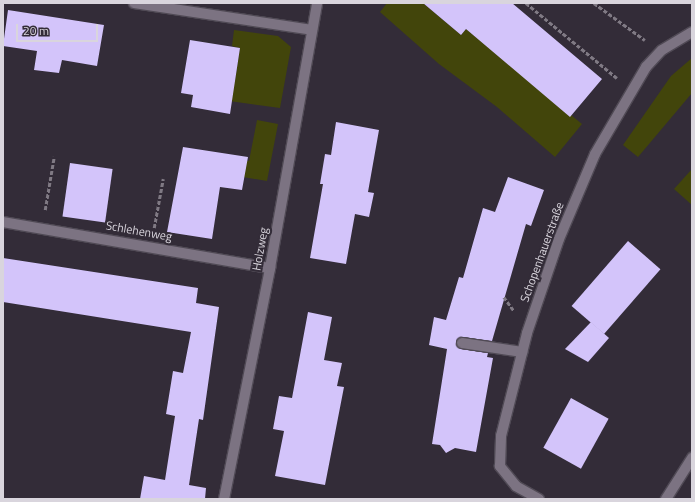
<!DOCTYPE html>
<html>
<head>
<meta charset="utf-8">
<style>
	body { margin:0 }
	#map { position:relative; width:695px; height:502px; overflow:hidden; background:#332c38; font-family:"Titillium Web",sans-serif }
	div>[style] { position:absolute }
	.green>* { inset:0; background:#42450b }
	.building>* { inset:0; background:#d3c4fa; transform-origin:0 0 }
	.path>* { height:2.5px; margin-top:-1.25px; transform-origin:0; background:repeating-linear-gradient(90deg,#807a84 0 4px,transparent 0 6px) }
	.roads { filter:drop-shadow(1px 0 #504a55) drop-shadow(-1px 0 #504a55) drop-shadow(0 1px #504a55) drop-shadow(0 -1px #504a55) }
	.service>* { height:10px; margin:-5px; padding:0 5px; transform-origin:5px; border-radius:5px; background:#7c7382 }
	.minor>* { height:10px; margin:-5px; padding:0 5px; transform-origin:5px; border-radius:5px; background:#7c7382 }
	span { translate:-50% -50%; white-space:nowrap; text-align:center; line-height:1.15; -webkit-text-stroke:4px #332c38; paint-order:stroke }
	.street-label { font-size:12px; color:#d9d5dd }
	.frame { position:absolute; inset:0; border:4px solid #d9d5dd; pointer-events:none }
	.scale { position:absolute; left:16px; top:24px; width:82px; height:18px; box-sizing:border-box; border:2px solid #d9d5dd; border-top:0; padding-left:5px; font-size:12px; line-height:14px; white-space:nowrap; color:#d9d5dd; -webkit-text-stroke:3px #332c38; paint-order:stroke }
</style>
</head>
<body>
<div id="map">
	<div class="green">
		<div style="clip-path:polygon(387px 3px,423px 3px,461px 35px,466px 29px,582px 124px,555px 157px,497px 107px,439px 64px,380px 12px)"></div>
		<div style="clip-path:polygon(234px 30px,278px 36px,291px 47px,280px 108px,215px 99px,205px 76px,235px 81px,240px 48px,232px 46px)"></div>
		<div style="clip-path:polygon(692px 58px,692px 93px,638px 157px,623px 145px,671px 76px)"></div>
		<div style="clip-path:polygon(257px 120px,278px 124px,267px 181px,213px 172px,215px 156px,249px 161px)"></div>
		<div style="clip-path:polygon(692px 169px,692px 205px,674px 189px)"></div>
	</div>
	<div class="building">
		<div style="clip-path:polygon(423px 3px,512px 3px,602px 79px,570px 117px,466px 29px,461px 35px)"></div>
		<div style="clip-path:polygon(8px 10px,104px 25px,97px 66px,62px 60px,59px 73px,34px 70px,37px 51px,3px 46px)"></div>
		<div style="clip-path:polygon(190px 40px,240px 48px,230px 114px,191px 107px,193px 95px,181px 93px)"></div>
		<div style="clip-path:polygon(336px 122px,379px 130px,368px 192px,374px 193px,369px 217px,355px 214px,346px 264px,310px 258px,323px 184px,320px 184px,325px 154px,331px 155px)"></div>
		<div style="clip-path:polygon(183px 147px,248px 157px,242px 190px,220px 187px,212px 239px,167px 232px)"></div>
		<div style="left:70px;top:163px;width:43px;height:54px;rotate:8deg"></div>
		<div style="clip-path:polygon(508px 177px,544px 190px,531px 226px,526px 224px,492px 341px,463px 337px,456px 342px,461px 349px,488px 353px,487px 357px,493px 358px,476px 452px,455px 448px,446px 453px,440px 445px,432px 444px,447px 349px,429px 345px,434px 317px,446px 320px,459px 277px,463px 278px,483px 208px,495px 212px)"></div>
		<div style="left:628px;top:241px;width:43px;height:86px;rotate:41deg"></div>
		<div style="clip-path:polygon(3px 258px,198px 288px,196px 303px,219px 307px,203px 420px,199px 419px,189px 485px,206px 488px,205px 499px,140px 499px,144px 476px,165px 480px,175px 416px,166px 414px,173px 371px,183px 373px,191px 332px,3px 302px)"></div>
		<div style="clip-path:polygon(308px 312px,332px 317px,324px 360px,342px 363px,337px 386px,344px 387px,325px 485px,275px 476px,284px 431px,273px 429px,279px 396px,292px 398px)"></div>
		<div style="clip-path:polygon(591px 322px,609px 338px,588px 362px,565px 349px)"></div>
		<div style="left:571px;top:398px;width:43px;height:57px;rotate:29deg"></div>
	</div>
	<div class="path">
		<div style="left:526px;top:3px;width:118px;rotate:39.5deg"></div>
		<div style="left:594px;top:3px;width:63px;rotate:36deg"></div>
		<div style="left:45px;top:210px;width:54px;rotate:-80.4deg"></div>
		<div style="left:154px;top:228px;width:50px;rotate:-79.6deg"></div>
		<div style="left:504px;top:297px;width:17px;rotate:54deg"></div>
	</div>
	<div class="roads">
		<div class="service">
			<div style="left:462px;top:343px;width:61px;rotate:8.5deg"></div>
		</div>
		<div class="minor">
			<div style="left:134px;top:3px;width:180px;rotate:8.6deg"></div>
			<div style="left:3px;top:222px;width:271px;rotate:9.8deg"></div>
			<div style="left:224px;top:499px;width:236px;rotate:-78.7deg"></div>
			<div style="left:270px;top:268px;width:269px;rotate:-79.9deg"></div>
			<div style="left:539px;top:499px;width:26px;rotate:-151deg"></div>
			<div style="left:516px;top:486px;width:26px;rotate:-129deg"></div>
			<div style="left:500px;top:466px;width:30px;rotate:-88deg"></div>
			<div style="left:501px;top:436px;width:106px;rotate:-75.8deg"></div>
			<div style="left:527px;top:333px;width:99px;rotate:-71.2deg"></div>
			<div style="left:559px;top:239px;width:92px;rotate:-67deg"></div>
			<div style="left:595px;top:154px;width:101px;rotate:-59.6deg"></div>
			<div style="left:646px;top:67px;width:23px;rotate:-47deg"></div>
			<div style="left:662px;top:50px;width:35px;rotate:-31deg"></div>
			<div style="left:666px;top:499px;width:49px;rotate:-57.6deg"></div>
		</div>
	</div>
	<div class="street-label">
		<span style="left:139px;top:231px;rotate:10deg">Schlehenweg</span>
		<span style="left:260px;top:249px;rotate:-80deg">Holzweg</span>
		<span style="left:542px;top:252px;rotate:-70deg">Schopenhauerstraße</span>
	</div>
	<div class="frame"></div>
	<div class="scale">20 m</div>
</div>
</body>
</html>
